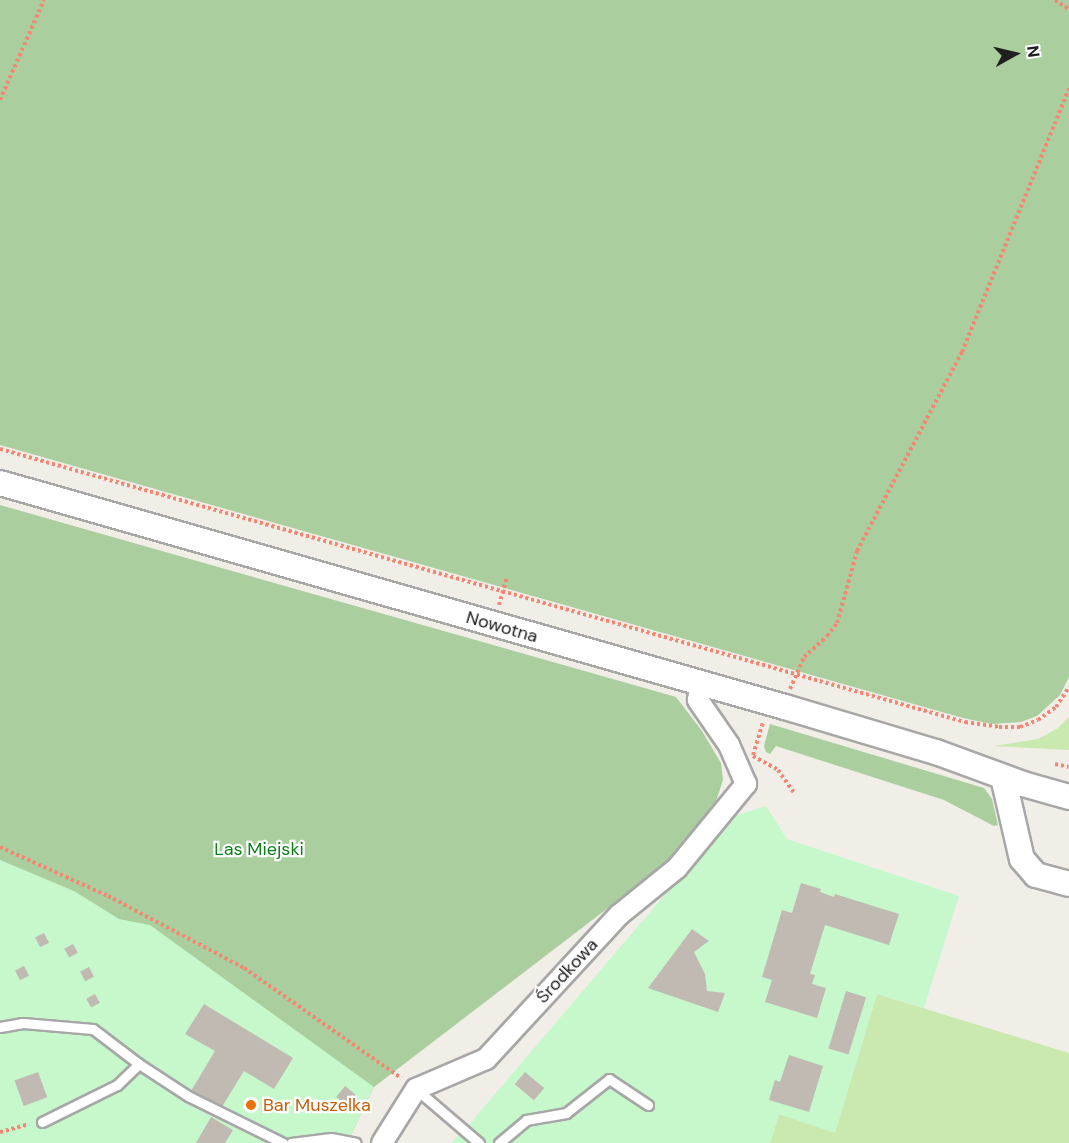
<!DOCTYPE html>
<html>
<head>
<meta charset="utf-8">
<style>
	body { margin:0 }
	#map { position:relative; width:1069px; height:1143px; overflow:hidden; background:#f0eee7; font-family:"DM Sans",sans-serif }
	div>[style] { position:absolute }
	.grass>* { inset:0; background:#c9e9af; transform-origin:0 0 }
	.forest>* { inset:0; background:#aace9d }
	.park>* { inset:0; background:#c6f8cc }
	.building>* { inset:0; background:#c1bab3; transform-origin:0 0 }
	.path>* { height:4px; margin-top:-2px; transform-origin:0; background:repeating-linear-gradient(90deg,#f68572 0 3px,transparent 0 6px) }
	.roads { filter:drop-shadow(2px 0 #a7a7a7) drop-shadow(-2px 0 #a7a7a7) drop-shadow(0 2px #a7a7a7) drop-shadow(0 -2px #a7a7a7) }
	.service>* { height:9px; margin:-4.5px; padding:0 4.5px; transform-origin:4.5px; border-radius:4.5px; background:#fff }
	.minor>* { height:20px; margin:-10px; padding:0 10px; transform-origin:10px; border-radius:10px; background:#fff }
	.tertiary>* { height:24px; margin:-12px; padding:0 12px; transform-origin:12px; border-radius:12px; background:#fff }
	.dots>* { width:16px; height:16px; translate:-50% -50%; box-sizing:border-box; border:3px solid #fff; border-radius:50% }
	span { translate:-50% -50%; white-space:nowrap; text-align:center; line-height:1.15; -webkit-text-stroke:4.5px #fff; paint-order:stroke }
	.street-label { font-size:18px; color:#202020 }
	.park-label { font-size:18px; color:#0f7e1c }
	.food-label { font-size:18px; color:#c56008 }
	.left { translate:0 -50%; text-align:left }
	.north { position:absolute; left:985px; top:24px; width:60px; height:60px; -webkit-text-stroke:4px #fff; paint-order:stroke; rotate:82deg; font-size:16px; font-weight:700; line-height:24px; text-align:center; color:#202020 }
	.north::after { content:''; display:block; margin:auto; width:21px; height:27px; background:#202020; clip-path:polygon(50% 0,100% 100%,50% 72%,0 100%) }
</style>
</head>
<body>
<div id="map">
	<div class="grass">
		<div style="left:0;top:493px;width:687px;height:4px;rotate:16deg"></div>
		<div style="clip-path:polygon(719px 699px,879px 744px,975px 778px,714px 701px)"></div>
		<div style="clip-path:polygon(1069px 717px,1069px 750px,994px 746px,1038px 739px,1058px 728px)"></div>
		<div style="clip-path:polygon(877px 994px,1069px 1053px,1069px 1143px,770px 1143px,779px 1114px,835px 1132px)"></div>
	</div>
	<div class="forest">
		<div style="clip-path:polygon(0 0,1069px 0,1069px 677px,1060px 695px,1037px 716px,1021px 722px,992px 724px,963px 718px,0 445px)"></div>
		<div style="clip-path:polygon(0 505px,676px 697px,702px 731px,721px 763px,723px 780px,716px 801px,672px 859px,374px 1087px,347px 1143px,0 1143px)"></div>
		<div style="clip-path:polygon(770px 724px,984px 788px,992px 799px,998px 825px,994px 826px,944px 800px,776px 746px,770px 754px,766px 752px,764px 746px)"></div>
	</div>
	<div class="park">
		<div style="clip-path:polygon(766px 806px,787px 839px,959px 896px,924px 1008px,877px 994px,835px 1133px,779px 1114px,770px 1143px,451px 1143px,467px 1127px,731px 817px)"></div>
		<div style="clip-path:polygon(0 860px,74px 891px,119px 919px,150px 925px,374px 1087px,347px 1143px,0 1143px)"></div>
	</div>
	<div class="building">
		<div style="clip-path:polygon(801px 883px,821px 889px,820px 892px,834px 897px,835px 894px,899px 914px,889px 945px,825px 925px,810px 974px,815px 975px,812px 984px,826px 988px,817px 1018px,765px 1002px,772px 980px,762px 977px,782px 910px,792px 913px)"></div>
		<div style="clip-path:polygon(692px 929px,709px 941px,694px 952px,705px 974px,707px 991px,725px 993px,718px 1012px,648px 988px)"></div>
		<div style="left:44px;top:933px;width:11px;height:10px;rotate:63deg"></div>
		<div style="left:73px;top:944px;width:10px;height:10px;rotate:61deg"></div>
		<div style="left:24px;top:966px;width:11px;height:10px;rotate:63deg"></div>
		<div style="left:89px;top:967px;width:11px;height:10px;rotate:63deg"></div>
		<div style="left:846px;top:991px;width:21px;height:60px;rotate:17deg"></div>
		<div style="left:95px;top:994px;width:10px;height:10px;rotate:61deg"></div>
		<div style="clip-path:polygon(204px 1004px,293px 1058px,274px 1089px,244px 1071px,220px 1110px,191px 1091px,215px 1051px,185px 1034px)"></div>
		<div style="clip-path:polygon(789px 1055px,823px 1066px,809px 1112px,769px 1100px,775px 1080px,780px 1082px)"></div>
		<div style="left:38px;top:1072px;width:27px;height:25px;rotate:70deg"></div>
		<div style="left:525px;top:1072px;width:25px;height:16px;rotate:40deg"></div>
		<div style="left:345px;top:1086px;width:14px;height:14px;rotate:39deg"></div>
		<div style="clip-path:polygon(211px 1117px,233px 1130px,225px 1143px,196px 1143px)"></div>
	</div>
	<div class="path">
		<div style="left:1055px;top:0;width:17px;rotate:33deg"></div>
		<div style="left:0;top:100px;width:109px;rotate:-66.3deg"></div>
		<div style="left:0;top:449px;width:1003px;rotate:15.8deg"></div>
		<div style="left:965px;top:722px;width:34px;rotate:8deg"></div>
		<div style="left:999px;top:727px;width:21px"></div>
		<div style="left:1020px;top:727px;width:19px;rotate:-21deg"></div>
		<div style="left:1038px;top:720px;width:22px;rotate:-36deg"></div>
		<div style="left:1056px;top:707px;width:24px;rotate:-57deg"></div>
		<div style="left:499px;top:605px;width:29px;rotate:-74deg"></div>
		<div style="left:790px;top:689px;width:35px;rotate:-66deg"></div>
		<div style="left:804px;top:657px;width:31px;rotate:-42deg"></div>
		<div style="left:827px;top:636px;width:16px;rotate:-52deg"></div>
		<div style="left:837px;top:623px;width:75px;rotate:-74.5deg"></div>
		<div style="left:857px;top:551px;width:225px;rotate:-62.2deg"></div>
		<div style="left:962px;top:352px;width:285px;rotate:-67.9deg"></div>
		<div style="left:753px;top:755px;width:34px;rotate:-73deg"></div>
		<div style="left:753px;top:756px;width:29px;rotate:29deg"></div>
		<div style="left:778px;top:770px;width:28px;rotate:55deg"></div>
		<div style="left:1055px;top:764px;width:14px;rotate:12deg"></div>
		<div style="left:0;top:847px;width:119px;rotate:24.4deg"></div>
		<div style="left:108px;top:896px;width:154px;rotate:27.9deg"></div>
		<div style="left:244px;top:968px;width:192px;rotate:35deg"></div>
		<div style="left:0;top:1132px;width:30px;rotate:-15deg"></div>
	</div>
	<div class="roads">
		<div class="service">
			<div style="left:0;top:1027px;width:23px;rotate:-10deg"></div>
			<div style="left:23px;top:1023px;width:70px;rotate:4.9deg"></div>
			<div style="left:93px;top:1029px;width:58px;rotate:37.3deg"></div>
			<div style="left:139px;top:1064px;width:59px;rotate:33.1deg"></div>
			<div style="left:188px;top:1096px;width:106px;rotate:26.3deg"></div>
			<div style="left:416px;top:1089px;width:83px;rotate:40.6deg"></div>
			<div style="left:42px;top:1122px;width:84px;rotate:-26.3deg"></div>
			<div style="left:117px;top:1085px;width:30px;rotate:-44deg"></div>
			<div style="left:291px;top:1143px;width:40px;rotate:-7.1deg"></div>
			<div style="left:331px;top:1138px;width:25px;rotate:11deg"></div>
			<div style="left:499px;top:1143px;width:35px;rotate:-40deg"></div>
			<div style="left:526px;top:1120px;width:41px;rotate:-9.9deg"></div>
			<div style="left:566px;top:1113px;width:55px;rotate:-38.3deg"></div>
			<div style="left:609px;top:1079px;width:47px;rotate:33.7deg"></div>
		</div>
		<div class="minor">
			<div style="left:382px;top:1143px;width:64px;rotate:-57.8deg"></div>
			<div style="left:416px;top:1089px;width:76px;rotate:-23.2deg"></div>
			<div style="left:486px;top:1059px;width:196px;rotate:-47.3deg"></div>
			<div style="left:619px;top:915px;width:75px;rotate:-39deg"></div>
			<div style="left:677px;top:868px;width:109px;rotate:-50.6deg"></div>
			<div style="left:746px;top:784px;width:43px;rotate:-113.6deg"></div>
			<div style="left:729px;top:745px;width:55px;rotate:-124.6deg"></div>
			<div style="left:698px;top:700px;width:17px;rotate:-80deg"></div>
		</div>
		<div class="tertiary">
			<div style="left:0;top:483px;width:816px;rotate:15.93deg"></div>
			<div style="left:785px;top:707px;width:158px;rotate:16.6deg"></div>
			<div style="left:936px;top:752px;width:93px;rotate:20.2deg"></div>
			<div style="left:1023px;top:784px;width:48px;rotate:15.8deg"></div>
			<div style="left:1003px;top:777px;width:84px;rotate:77deg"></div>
			<div style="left:1022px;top:859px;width:21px;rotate:49deg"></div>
			<div style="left:1036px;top:875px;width:34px;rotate:15deg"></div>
		</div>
	</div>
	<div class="dots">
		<div style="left:251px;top:1105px;background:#e8710a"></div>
	</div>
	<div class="street-label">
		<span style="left:502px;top:627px;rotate:16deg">Nowotna</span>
		<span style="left:567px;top:971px;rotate:-47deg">Środkowa</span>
	</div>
	<div class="park-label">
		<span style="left:259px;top:849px">Las Miejski</span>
	</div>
	<div class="food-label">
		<span class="left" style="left:263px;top:1105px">Bar Muszelka</span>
	</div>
	<div class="north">N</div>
</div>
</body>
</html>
